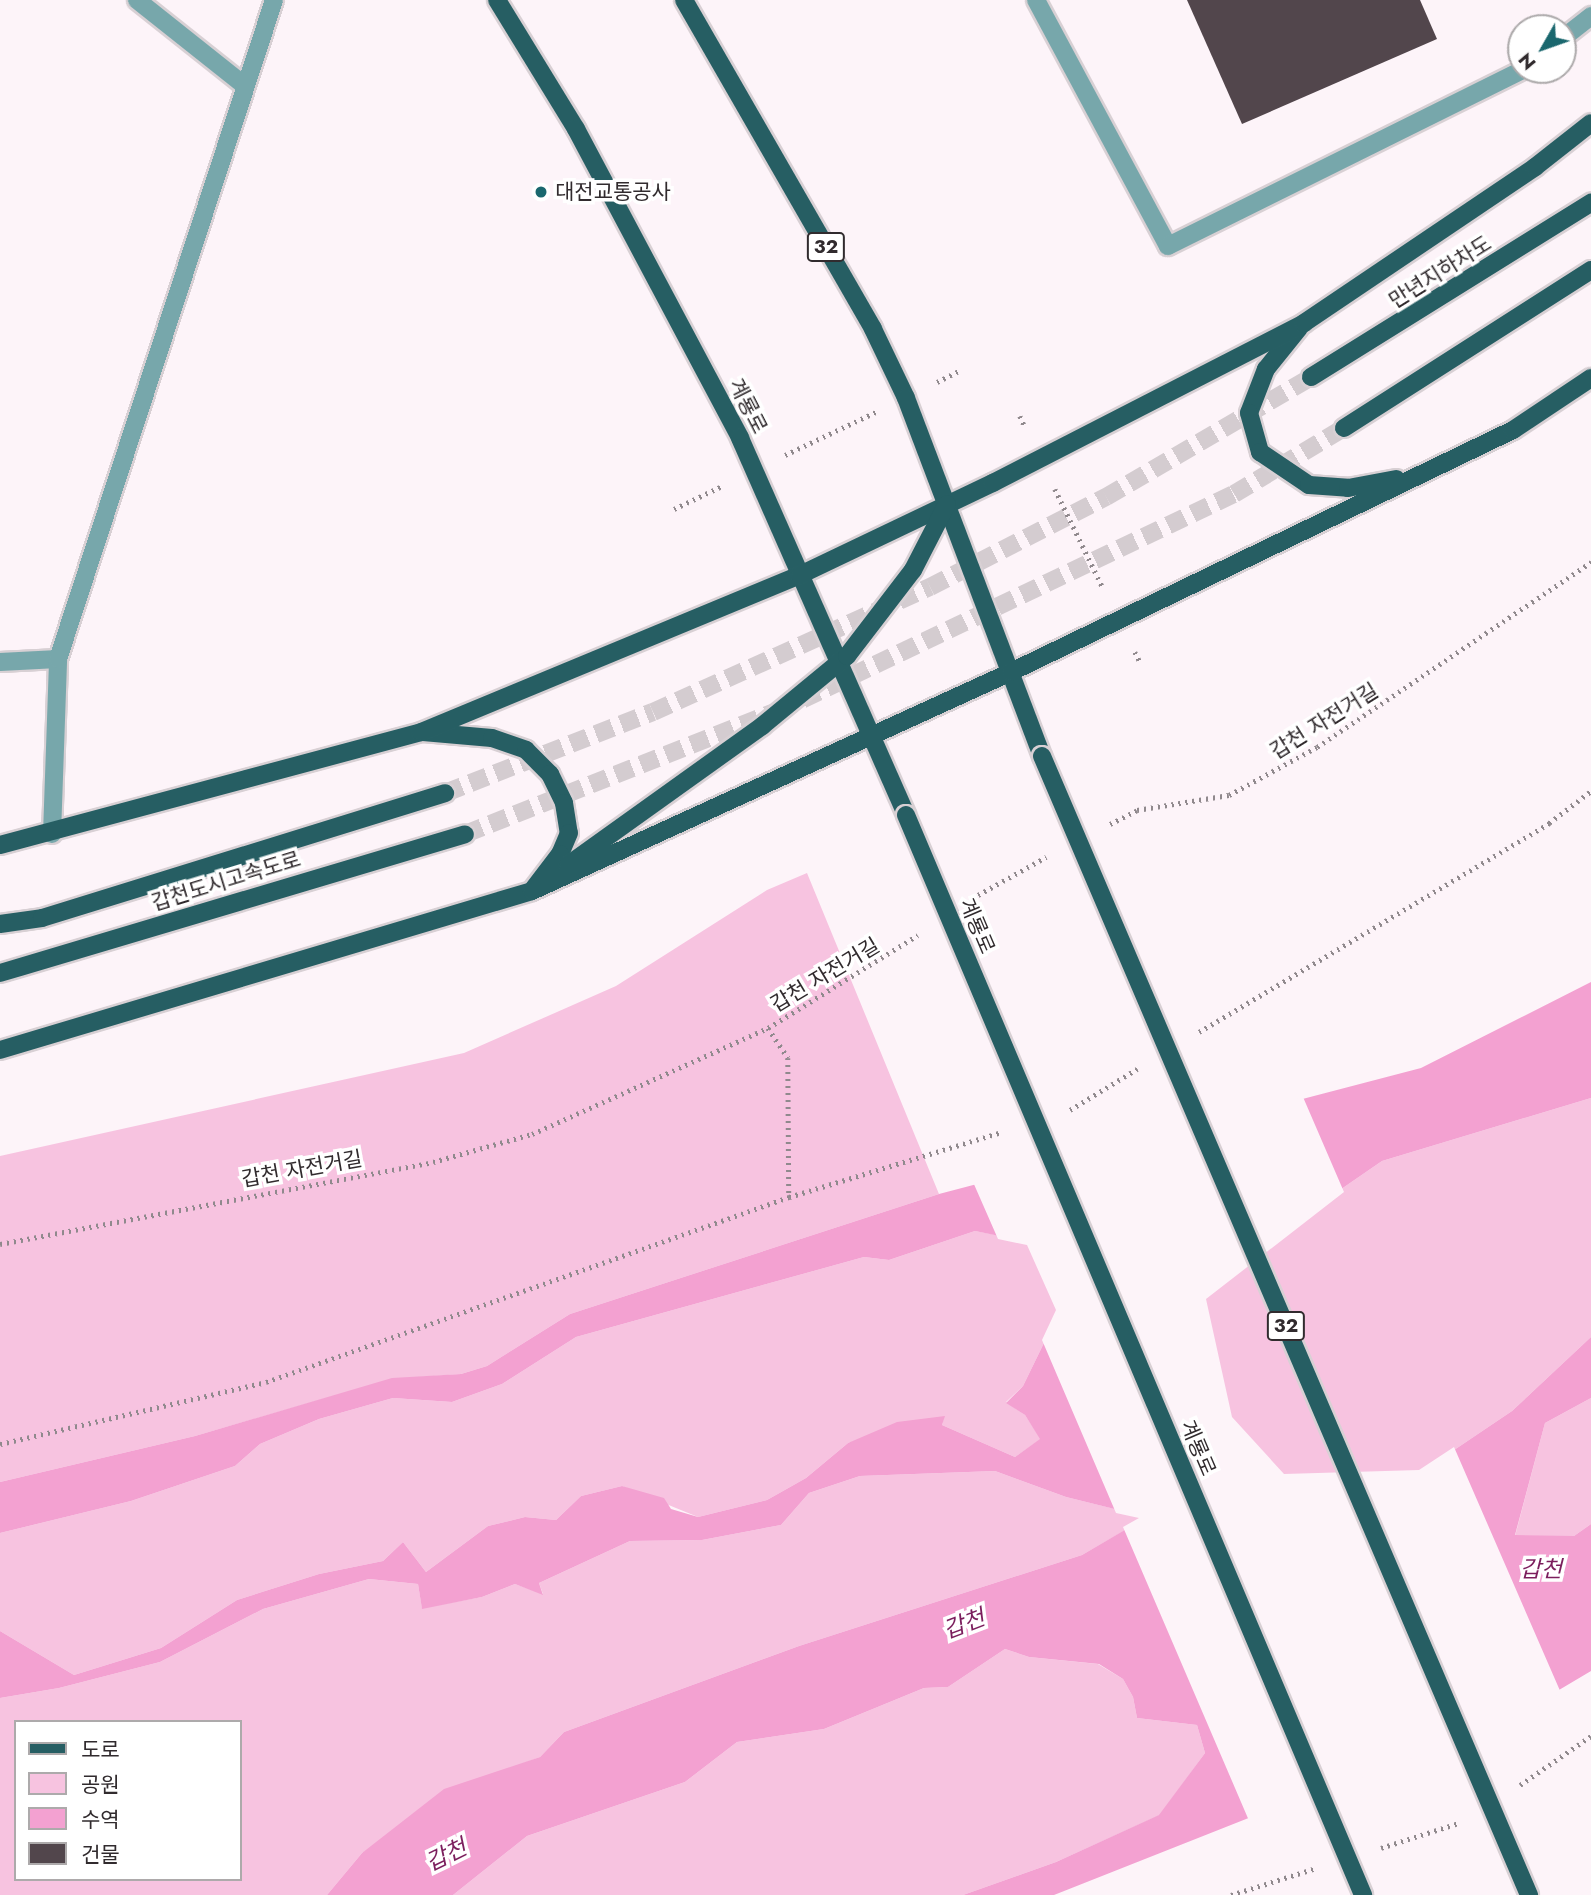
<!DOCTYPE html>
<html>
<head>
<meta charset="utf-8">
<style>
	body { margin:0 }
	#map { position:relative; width:1591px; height:1895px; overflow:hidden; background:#fdf4f9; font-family:Jost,"Noto Sans KR",sans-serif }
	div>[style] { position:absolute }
	.green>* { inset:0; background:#f7c3e0 }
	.water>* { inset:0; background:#f3a1d1 }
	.pier>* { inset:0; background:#fdf4f9 }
	.building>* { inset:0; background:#52464c }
	.primary-tunnel>* { height:18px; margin-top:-9px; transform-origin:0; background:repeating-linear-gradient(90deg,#d4ccd0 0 18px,transparent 0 27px) }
	.path>* { height:4.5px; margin-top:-2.25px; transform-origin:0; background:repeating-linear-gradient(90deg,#90898d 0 2px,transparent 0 7px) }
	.roads { filter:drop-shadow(2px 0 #d8d0d4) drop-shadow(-2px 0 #d8d0d4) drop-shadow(0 2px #d8d0d4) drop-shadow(0 -2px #d8d0d4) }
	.lane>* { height:18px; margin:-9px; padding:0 9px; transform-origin:9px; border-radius:9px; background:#77a7ab }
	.street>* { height:18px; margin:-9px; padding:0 9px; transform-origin:9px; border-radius:9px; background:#77a7ab }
	.primary>* { height:18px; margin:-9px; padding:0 9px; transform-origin:9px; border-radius:9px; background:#265e63 }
	.bridges { filter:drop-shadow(2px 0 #d8d0d4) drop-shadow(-2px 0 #d8d0d4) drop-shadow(0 2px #d8d0d4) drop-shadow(0 -2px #d8d0d4) }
	.primary-bridge>* { height:18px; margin:-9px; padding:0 9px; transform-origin:9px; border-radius:9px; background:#265e63 }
	.dots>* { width:19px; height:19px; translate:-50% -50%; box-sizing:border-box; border:4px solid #fff; border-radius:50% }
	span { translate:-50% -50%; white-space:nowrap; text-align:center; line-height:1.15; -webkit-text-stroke:7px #fff; paint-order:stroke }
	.shield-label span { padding:2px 5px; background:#fff; border:2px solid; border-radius:5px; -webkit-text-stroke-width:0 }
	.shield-label { font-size:19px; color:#312b2e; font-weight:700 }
	.poi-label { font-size:21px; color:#312b2e }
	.left { translate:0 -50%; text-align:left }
	.street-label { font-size:21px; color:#312b2e }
	.water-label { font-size:23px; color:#7b1e5d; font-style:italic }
	.legend { position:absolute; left:14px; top:1720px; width:228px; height:161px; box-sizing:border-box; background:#fff; border:2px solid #adaaab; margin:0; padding:9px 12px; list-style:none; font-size:21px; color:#312b2e }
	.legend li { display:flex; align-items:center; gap:14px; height:35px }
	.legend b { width:35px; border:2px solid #adaaab }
	.north { position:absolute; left:1507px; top:14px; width:70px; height:70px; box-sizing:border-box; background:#fff; border:2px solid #adaaab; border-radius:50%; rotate:230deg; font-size:19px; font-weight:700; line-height:28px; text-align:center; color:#312b2e }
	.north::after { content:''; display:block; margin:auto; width:24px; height:32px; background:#1a676e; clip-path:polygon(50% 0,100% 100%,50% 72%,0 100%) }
</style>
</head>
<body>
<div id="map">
	<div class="green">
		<div style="clip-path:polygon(807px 873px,939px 1194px,570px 1314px,487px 1366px,461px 1374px,392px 1379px,195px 1436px,0 1482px,0 1156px,464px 1053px,616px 986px,767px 890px)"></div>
		<div style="clip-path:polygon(1591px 1098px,1591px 1337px,1512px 1411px,1420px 1473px,1282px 1478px,1229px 1419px,1202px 1298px,1305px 1214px,1382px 1161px)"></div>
		<div style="clip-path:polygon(975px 1231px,1029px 1241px,1060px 1310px,1023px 1386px,1006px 1402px,1025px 1415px,1041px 1439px,1015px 1457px,942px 1425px,944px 1417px,848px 1443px,806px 1478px,767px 1500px,698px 1517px,622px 1486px,581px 1496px,556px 1520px,525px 1517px,488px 1526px,426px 1572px,403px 1542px,383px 1561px,319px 1574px,237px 1600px,161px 1648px,74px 1675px,0 1631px,0 1533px,131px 1501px,235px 1466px,260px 1444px,319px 1419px,393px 1398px,452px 1402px,502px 1384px,576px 1337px,864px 1257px,889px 1260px)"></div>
		<div style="clip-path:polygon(1591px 1398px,1591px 1524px,1574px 1536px,1515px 1536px,1545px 1423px)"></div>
		<div style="clip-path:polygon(evenodd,995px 1471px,1066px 1497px,1148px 1517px,1082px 1555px,799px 1646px,564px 1732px,540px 1757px,508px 1769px,362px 1853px,327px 1895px,0 1895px,0 1698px,59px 1688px,160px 1662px,263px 1609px,369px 1579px,418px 1584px,422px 1608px,482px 1597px,515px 1584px,543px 1594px,539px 1583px,630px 1541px,702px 1540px,781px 1525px,809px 1493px,860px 1476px,995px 1471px,16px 1722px,240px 1722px,240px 1879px,16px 1879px,16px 1722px)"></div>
		<div style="clip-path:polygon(1005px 1649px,1029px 1657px,1098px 1664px,1123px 1679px,1133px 1697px,1137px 1718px,1197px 1725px,1205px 1753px,1160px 1815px,1056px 1862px,963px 1895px,453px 1895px,527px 1836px,685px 1782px,737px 1742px,824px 1729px,924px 1688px,948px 1687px)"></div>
	</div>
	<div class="water">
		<div style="clip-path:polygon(1591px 982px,1591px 1098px,1382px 1161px,1305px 1214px,1202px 1298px,1229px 1419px,1283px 1478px,1420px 1473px,1512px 1411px,1591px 1337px,1591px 1398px,1545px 1423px,1515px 1535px,1574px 1536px,1591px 1524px,1591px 1671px,1532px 1706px,1054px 1895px,963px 1895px,1056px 1862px,1159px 1815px,1205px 1753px,1197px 1725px,1137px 1718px,1133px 1697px,1123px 1679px,1099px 1664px,1029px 1657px,1005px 1649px,948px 1687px,924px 1688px,824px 1729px,737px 1742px,685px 1782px,527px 1836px,453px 1895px,327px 1895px,362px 1853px,444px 1789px,540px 1757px,564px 1732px,799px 1646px,1082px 1555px,1147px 1517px,1066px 1497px,995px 1471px,860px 1476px,809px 1493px,781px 1525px,702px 1540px,630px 1541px,539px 1583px,543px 1595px,515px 1584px,482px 1597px,422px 1609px,418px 1584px,369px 1579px,263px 1609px,160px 1662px,59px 1688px,0 1698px,0 1631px,74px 1675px,161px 1648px,237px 1600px,319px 1574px,383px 1561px,403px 1542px,426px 1572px,488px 1526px,525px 1517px,556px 1520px,581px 1496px,622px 1486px,664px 1498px,671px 1509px,698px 1517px,767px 1500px,806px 1478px,848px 1443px,897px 1422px,945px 1416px,942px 1425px,1015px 1457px,1040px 1439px,1025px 1415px,1006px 1403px,1023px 1386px,1060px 1310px,1029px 1242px,975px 1231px,889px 1260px,864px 1257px,576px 1337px,502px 1384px,452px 1402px,393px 1398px,319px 1419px,260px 1444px,235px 1466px,131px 1501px,0 1533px,0 1482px,195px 1436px,392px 1378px,461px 1374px,487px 1366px,570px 1314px,939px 1194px,1421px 1068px)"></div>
	</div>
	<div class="pier">
		<div style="clip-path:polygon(1303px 1097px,1344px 1192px,1206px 1299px,1232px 1417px,1284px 1474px,1419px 1470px,1454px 1447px,1561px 1693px,1534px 1709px,1250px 1823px,1123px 1527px,1139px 1518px,1116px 1513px,1042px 1340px,1056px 1310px,1027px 1245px,998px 1239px,973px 1182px)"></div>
	</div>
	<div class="building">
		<div style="clip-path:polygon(1187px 0,1420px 0,1437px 39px,1242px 124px)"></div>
	</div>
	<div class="primary-tunnel">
		<div style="left:445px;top:793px;width:223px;rotate:-21.3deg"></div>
		<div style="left:653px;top:712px;width:304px;rotate:-24.3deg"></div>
		<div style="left:930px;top:587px;width:198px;rotate:-27.1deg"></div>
		<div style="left:1106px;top:497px;width:238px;rotate:-30.3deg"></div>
		<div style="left:465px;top:834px;width:336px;rotate:-21.5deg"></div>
		<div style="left:778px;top:711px;width:505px;rotate:-25.45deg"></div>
		<div style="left:1234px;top:494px;width:128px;rotate:-31deg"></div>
	</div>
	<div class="path">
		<div style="left:937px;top:382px;width:27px;rotate:-27deg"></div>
		<div style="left:1020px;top:416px;width:12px;rotate:66deg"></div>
		<div style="left:785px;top:455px;width:101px;rotate:-25.3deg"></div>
		<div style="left:1055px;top:489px;width:110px;rotate:64.1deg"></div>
		<div style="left:674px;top:509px;width:55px;rotate:-25.6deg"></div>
		<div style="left:1135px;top:652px;width:13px;rotate:63deg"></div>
		<div style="left:1110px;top:824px;width:30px;rotate:-27deg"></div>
		<div style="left:1137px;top:810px;width:93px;rotate:-9.3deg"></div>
		<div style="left:1229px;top:795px;width:100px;rotate:-28.6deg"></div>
		<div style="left:1317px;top:747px;width:331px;rotate:-34deg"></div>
		<div style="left:978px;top:895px;width:78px;rotate:-29.2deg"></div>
		<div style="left:768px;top:1028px;width:36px;rotate:56deg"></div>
		<div style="left:788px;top:1058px;width:139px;rotate:89.6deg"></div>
		<div style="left:1199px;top:1032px;width:408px;rotate:-30.8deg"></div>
		<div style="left:1549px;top:823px;width:53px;rotate:-37.3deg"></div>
		<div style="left:1070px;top:1110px;width:79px;rotate:-31.5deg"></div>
		<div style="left:0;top:1244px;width:441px;rotate:-10.7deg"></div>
		<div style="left:433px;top:1162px;width:103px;rotate:-15.8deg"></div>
		<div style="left:532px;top:1134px;width:259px;rotate:-24.2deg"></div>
		<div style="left:768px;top:1028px;width:176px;rotate:-31.8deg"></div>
		<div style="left:0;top:1444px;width:273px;rotate:-13.1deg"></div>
		<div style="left:266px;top:1382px;width:555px;rotate:-19.48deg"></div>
		<div style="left:789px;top:1197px;width:222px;rotate:-17deg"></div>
		<div style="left:1520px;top:1785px;width:86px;rotate:-34.6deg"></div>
		<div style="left:1381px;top:1848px;width:82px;rotate:-17.8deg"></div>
		<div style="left:1231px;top:1895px;width:89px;rotate:-17.6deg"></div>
	</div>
	<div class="roads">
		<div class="lane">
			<div style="left:1036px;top:0;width:279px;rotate:61.8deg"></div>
			<div style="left:1168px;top:246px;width:396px;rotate:-26.4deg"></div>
			<div style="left:1563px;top:38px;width:36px;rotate:-38deg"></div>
		</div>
		<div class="street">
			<div style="left:137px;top:0;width:138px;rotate:38.5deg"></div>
			<div style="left:0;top:662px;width:58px;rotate:-3deg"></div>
			<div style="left:52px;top:834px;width:175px;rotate:-88deg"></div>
			<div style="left:58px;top:659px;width:693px;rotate:-71.85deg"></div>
		</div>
		<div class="primary">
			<div style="left:497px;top:0;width:151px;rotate:58.5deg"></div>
			<div style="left:576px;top:129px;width:350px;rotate:62deg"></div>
			<div style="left:740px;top:438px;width:412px;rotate:66.2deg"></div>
			<div style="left:684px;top:0;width:379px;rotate:60.1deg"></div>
			<div style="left:873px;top:329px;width:76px;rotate:64.4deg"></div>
			<div style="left:906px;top:398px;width:383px;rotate:69.2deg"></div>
			<div style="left:1299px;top:328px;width:53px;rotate:128.8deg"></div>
			<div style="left:1266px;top:369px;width:47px;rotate:111.1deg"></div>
			<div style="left:1249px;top:413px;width:41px;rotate:74.2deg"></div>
			<div style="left:1260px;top:452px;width:59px;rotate:34deg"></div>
			<div style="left:1309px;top:485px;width:39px;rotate:4deg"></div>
			<div style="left:1348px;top:488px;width:49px;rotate:-10.6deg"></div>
			<div style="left:1311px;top:377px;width:330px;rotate:-31.9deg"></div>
			<div style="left:1344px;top:428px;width:293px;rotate:-32.6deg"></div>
			<div style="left:423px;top:732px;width:69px;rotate:5deg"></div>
			<div style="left:492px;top:738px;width:36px;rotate:19deg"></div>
			<div style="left:526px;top:750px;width:34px;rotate:45deg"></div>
			<div style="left:550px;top:774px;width:32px;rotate:64deg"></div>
			<div style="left:564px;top:803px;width:30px;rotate:81deg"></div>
			<div style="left:569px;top:833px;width:23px;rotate:113deg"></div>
			<div style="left:560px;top:854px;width:43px;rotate:127.4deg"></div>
			<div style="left:0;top:845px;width:436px;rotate:-15deg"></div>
			<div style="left:421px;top:732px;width:410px;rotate:-22.5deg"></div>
			<div style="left:800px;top:575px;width:214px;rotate:-25.5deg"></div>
			<div style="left:993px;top:483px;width:350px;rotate:-27.2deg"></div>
			<div style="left:1304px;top:323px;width:279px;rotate:-34deg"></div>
			<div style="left:1535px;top:167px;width:71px;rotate:-38.2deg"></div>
			<div style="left:568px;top:865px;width:239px;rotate:-35.6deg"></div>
			<div style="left:762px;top:726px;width:110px;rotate:-39.5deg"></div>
			<div style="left:847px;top:656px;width:108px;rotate:-52.5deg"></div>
			<div style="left:913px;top:570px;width:74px;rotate:-62.7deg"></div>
			<div style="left:0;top:924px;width:42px;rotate:-8.1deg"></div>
			<div style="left:42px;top:918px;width:422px;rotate:-17.2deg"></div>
			<div style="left:0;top:973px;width:485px;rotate:-16.6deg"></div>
			<div style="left:0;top:1050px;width:555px;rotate:-16.64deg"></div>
			<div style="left:532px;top:891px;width:527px;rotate:-24.57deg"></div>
			<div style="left:1011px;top:672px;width:557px;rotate:-25.74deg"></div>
			<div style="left:1513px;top:430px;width:94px;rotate:-33.7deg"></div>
		</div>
	</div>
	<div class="bridges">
		<div class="primary-bridge">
			<div style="left:1042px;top:756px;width:1239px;rotate:66.85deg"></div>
			<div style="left:906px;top:815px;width:1173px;rotate:67.06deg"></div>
		</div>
	</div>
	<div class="dots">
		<div style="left:541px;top:192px;background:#1a676e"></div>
	</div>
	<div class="shield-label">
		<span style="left:826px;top:247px">32</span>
		<span style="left:1286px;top:1326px">32</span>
	</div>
	<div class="poi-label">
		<span class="left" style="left:555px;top:192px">대전교통공사</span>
	</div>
	<div class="street-label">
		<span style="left:1440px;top:272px;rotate:-32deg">만년지하차도</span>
		<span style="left:748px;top:406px;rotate:63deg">계룡로</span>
		<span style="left:1324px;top:721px;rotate:-32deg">갑천 자전거길</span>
		<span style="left:226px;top:881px;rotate:-17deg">갑천도시고속도로</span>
		<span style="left:977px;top:926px;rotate:67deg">계룡로</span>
		<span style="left:825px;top:975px;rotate:-31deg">갑천 자전거길</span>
		<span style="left:302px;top:1169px;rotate:-10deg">갑천 자전거길</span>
		<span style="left:1198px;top:1448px;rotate:67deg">계룡로</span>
	</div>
	<div class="water-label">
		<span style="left:1541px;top:1569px">갑천</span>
		<span style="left:964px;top:1624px;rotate:-21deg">갑천</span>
		<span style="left:446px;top:1855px;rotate:-26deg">갑천</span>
	</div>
	<ul class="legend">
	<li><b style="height:9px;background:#265e63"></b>도로</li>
	<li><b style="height:19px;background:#f7c3e0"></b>공원</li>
	<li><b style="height:19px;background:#f3a1d1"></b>수역</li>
	<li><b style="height:19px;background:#52464c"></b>건물</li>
	</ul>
	<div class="north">N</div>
</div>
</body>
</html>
